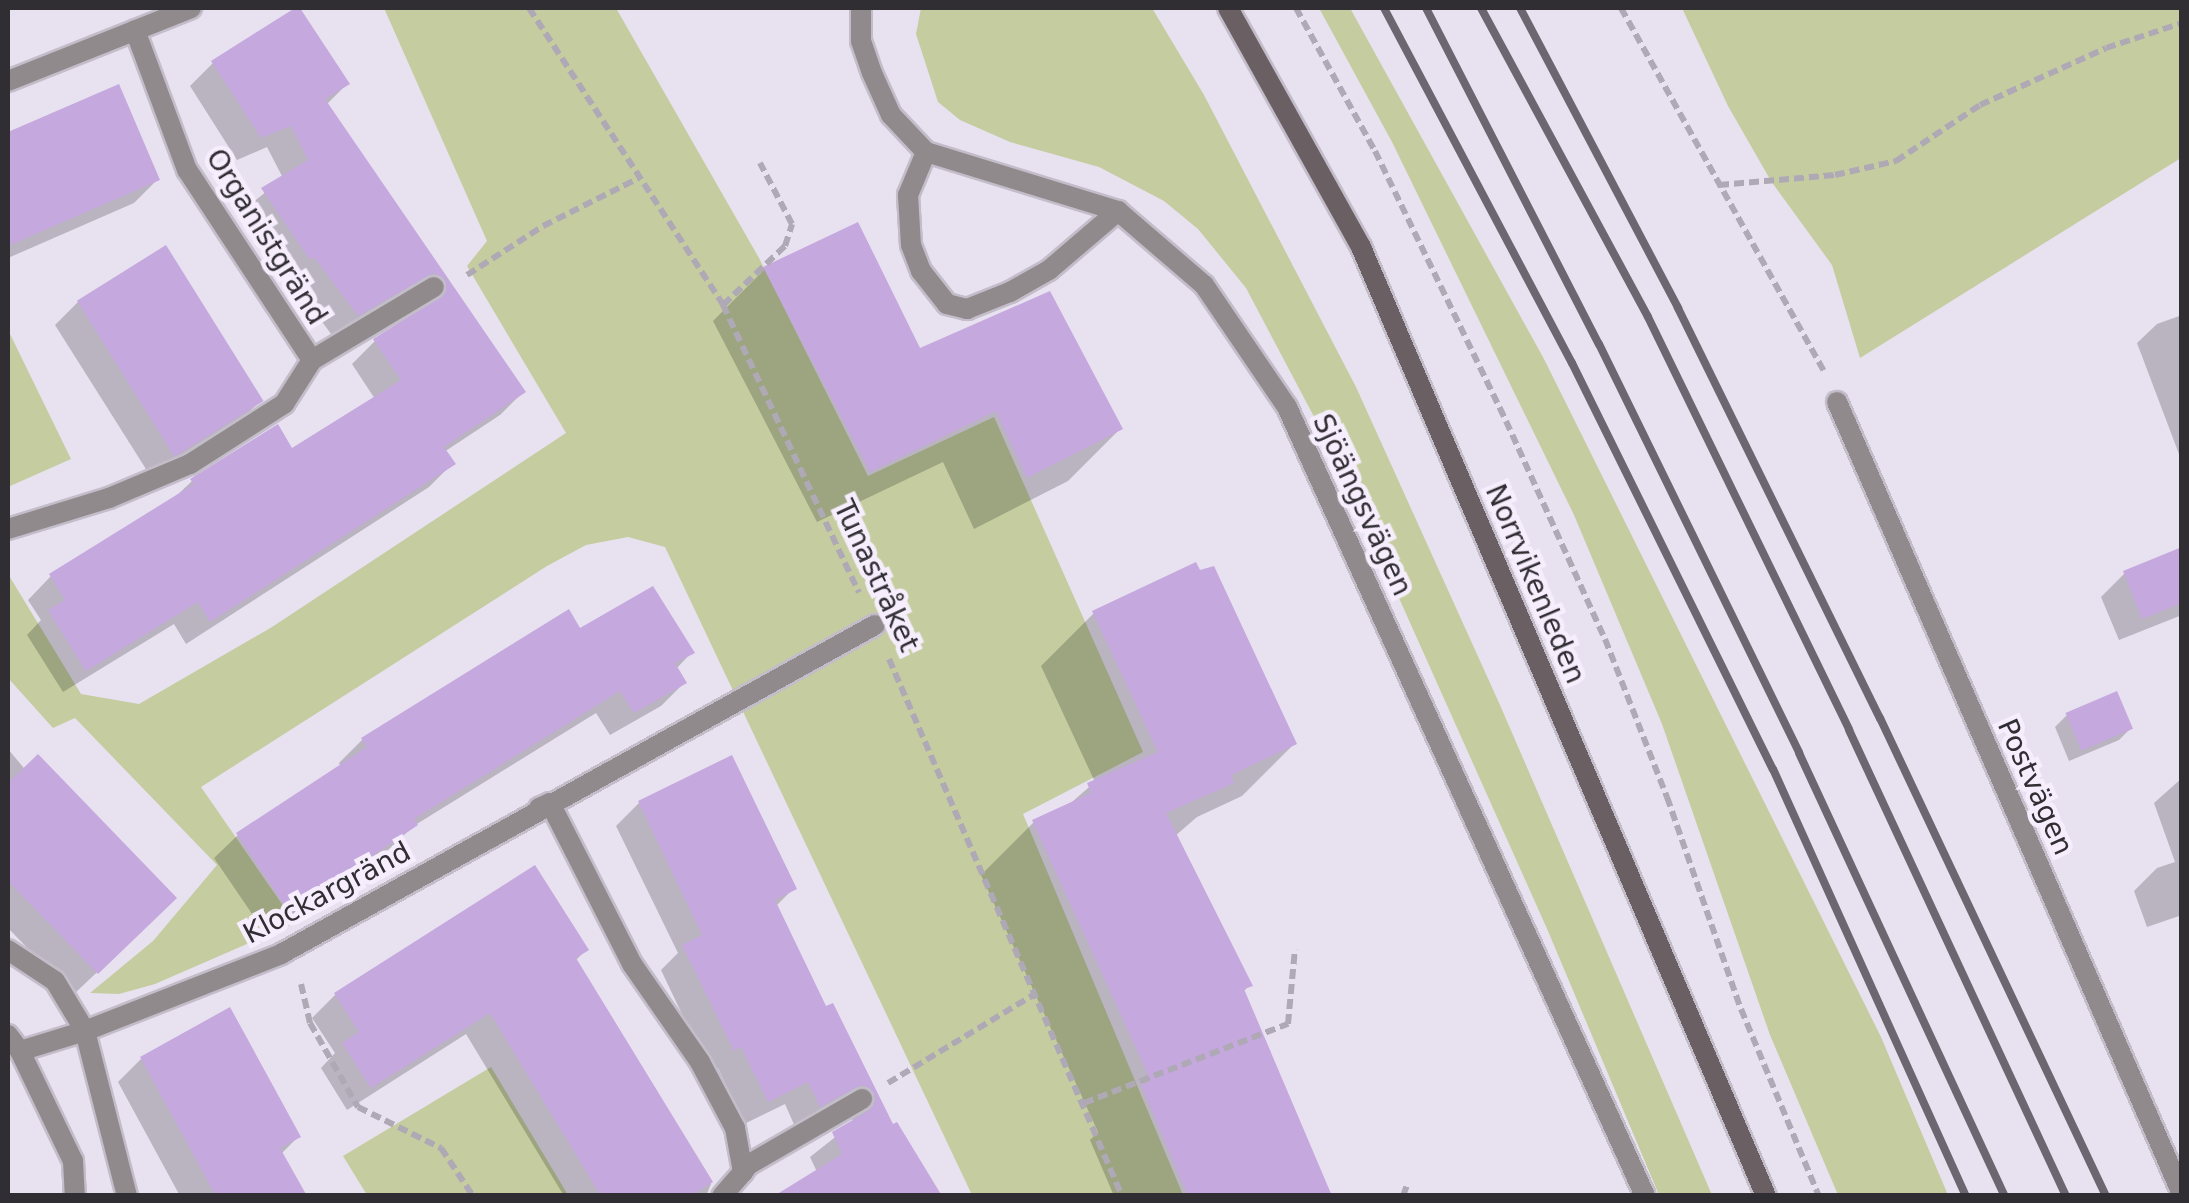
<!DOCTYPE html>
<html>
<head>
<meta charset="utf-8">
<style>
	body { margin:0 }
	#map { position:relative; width:2189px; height:1203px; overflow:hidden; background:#e8e1f0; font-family:"DejaVu Sans",sans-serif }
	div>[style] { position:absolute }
	.green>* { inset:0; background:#c5cda0 }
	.shadow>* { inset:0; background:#0003 }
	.building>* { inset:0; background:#c4a8de; transform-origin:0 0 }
	.path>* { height:6px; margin-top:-3px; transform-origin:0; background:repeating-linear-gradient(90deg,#afa9b5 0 10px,transparent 0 15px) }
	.roads { filter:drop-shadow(2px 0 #c3bdca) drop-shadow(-2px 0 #c3bdca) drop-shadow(0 2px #c3bdca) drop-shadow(0 -2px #c3bdca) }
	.service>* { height:20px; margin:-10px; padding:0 10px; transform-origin:10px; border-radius:10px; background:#918a8c }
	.minor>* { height:20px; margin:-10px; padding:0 10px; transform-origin:10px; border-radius:10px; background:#918a8c }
	.secondary>* { height:20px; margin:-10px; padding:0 10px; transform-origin:10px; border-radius:10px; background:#6a5f62 }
	.rail>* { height:8px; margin:-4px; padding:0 4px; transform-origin:4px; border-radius:4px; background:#6b666f }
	span { translate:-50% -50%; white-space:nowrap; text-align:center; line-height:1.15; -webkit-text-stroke:9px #f6eefd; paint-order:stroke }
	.street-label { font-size:28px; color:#302d33 }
	.frame { position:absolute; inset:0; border:10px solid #302d33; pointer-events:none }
</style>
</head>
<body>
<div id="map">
	<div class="green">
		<div style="clip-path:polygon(384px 8px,616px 8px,759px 258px,868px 476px,994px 417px,1143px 752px,1023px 814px,1183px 1195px,972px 1195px,665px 547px,628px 537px,586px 545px,547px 566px,201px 787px,295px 923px,155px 984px,119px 994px,90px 993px,153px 941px,217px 865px,75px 718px,53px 728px,8px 678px,8px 574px,81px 694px,139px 704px,272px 627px,566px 433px,467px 266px,487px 241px)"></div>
		<div style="clip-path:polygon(921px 8px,1152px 8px,1204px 95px,1356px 387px,1500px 705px,1712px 1195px,1659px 1195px,1548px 931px,1339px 464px,1246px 288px,1198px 229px,1164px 201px,1099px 167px,1010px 142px,960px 120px,938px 102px,916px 34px)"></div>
		<div style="clip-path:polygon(1319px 8px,1350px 8px,1544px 359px,1881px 1037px,1948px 1195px,1838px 1195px,1770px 1035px,1662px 724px,1574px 515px,1392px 142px)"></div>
		<div style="clip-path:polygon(1682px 8px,2181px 8px,2181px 158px,1860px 358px,1832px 265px,1771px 181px,1728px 106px)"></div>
		<div style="clip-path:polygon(10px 334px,71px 459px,8px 487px,8px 335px)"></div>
		<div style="clip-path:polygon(491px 1067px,568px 1195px,367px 1195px,343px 1156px)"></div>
	</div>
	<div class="shadow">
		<div style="clip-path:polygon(213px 63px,347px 84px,326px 105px,523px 392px,500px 415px,444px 452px,452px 464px,429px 487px,186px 644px,174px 624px,63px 692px,27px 635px,41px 620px,28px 600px,51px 576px,171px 501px,192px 481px,292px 451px,375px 399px,352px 364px,375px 341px,425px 311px,418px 298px,334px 338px,290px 278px,286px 281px,240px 213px,283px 178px,267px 147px,237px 160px,190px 86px)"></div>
		<div style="clip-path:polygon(117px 87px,157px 180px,134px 203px,8px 258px,8px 134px)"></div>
		<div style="clip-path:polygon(765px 269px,919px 351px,1120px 429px,1068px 481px,974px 529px,943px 462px,817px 522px,713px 321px)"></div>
		<div style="clip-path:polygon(78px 302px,260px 401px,237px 424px,151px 477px,55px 325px)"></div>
		<div style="clip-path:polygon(2182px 315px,2182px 462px,2137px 343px,2157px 324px)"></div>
		<div style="clip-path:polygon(2182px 550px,2182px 615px,2119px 640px,2101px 597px,2124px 574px)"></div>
		<div style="clip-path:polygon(568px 613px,579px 631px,692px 652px,676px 669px,684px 683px,661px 706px,610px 735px,596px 713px,412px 827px,392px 847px,265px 933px,214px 858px,238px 835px,341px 767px,339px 763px,362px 740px)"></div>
		<div style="clip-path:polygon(1094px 613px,1294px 744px,1242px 796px,1197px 817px,1175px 836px,1250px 985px,1242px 993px,1330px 1196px,1114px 1196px,1090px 1140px,1098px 1132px,981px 875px,1033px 823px,1065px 808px,1095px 782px,1041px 666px)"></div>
		<div style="clip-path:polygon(2116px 694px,2130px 729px,2119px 740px,2069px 761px,2055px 727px,2066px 716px)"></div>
		<div style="clip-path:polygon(8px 749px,151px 921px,73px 995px,8px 928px)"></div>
		<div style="clip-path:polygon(2182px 778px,2182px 915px,2147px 927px,2134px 891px,2157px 868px,2175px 862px,2154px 803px)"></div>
		<div style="clip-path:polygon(639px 803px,794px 888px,775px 907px,825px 1009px,832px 1006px,892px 1128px,817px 1172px,810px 1157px,853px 1123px,851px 1114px,796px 1129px,785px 1104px,744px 1124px,718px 1068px,710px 1073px,661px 970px,678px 953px,616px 826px)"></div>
		<div style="clip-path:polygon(586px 950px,575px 961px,711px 1184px,706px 1196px,564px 1196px,466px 1034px,347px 1110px,321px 1068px,335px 1053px,312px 1018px,335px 995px)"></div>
		<div style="clip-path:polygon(141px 1059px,298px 1137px,281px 1154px,305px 1196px,180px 1196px,118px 1082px)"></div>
	</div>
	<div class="building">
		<div style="clip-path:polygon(295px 8px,300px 8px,350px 84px,325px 99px,526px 392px,444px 447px,456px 464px,210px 622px,198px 602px,86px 671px,48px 610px,65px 600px,49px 574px,194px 484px,190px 479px,278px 424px,292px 448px,401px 380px,373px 339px,446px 293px,445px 279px,433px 273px,358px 316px,314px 257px,310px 260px,261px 188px,308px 160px,291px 126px,261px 138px,211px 61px)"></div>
		<div style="clip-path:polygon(119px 84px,160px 180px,8px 246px,8px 132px)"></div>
		<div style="clip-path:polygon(858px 222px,920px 348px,1050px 291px,1123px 429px,1027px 478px,996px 411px,870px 472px,763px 267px)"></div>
		<div style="left:166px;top:245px;width:184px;height:105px;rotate:58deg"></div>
		<div style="clip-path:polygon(2182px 547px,2182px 603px,2142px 619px,2123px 571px)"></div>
		<div style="clip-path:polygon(1196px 562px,1200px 570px,1214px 566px,1297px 744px,1231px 775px,1234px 783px,1166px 813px,1253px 986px,1244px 989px,1332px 1196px,1188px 1196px,1141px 1085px,1151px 1081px,1032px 820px,1091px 793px,1087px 783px,1158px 752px,1092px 611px)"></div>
		<div style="clip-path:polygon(653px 586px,695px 653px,675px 663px,687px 683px,634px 713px,620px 691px,414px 819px,418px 825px,289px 912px,236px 833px,367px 747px,361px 738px,569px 609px,580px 628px)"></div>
		<div style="left:2117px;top:691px;width:41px;height:56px;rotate:67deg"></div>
		<div style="clip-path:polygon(38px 754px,177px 898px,98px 974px,8px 881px,8px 783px)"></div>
		<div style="clip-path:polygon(732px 755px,797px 889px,775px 900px,826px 1006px,833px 1003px,893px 1124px,897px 1122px,942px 1196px,774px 1196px,842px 1154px,832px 1132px,870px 1110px,876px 1098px,870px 1088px,861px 1085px,820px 1107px,808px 1082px,768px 1102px,741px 1047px,734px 1051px,682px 945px,702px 935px,638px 801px)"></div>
		<div style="clip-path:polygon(535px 865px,589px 950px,576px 958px,713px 1182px,690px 1196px,601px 1196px,490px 1013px,371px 1088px,342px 1043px,359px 1032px,334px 993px)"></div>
		<div style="clip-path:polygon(230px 1007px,301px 1137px,280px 1148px,307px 1196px,216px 1196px,140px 1057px)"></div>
	</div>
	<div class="path">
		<div style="left:529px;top:8px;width:355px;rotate:56.8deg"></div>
		<div style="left:723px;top:305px;width:318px;rotate:64.7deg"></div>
		<div style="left:1296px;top:8px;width:163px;rotate:61.1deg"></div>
		<div style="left:1375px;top:151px;width:300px;rotate:64.1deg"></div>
		<div style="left:1506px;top:421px;width:239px;rotate:65.6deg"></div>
		<div style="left:1605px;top:639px;width:170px;rotate:68.6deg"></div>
		<div style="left:1667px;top:797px;width:225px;rotate:70.8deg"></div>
		<div style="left:1741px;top:1009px;width:203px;rotate:67.4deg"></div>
		<div style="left:1621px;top:8px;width:418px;rotate:60.8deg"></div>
		<div style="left:1719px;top:185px;width:116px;rotate:-4.9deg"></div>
		<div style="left:1835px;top:175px;width:63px;rotate:-12.9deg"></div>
		<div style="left:1896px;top:161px;width:101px;rotate:-33.7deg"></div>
		<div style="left:1980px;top:105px;width:138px;rotate:-24.3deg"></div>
		<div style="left:2106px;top:48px;width:80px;rotate:-18.2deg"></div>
		<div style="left:467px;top:275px;width:90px;rotate:-32.8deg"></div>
		<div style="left:543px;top:226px;width:107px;rotate:-26.6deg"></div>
		<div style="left:723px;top:305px;width:86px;rotate:-43.6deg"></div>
		<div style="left:785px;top:246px;width:23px;rotate:-72deg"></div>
		<div style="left:792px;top:224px;width:69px;rotate:-117.7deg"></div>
		<div style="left:889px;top:659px;width:585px;rotate:66.54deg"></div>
		<div style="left:301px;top:984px;width:40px;rotate:77deg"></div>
		<div style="left:310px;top:1023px;width:97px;rotate:60.3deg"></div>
		<div style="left:358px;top:1107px;width:93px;rotate:26.3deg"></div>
		<div style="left:441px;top:1148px;width:58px;rotate:56.3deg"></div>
		<div style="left:888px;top:1083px;width:172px;rotate:-31.2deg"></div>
		<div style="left:1084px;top:1103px;width:219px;rotate:-21.2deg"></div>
		<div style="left:1288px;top:1024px;width:75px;rotate:-84.7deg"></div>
		<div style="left:1403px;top:1196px;width:12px;rotate:-70deg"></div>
	</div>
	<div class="roads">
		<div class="service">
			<div style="left:926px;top:152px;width:47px;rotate:112.7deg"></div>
			<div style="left:908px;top:195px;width:50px;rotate:86.6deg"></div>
			<div style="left:911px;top:245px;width:28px;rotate:69deg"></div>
			<div style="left:921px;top:271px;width:42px;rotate:51.8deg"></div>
			<div style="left:947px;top:304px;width:21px;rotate:14deg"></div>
			<div style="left:967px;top:309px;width:46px;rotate:-21.6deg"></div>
			<div style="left:1010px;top:292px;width:45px;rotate:-29.4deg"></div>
			<div style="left:1049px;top:270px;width:91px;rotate:-40.5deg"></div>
			<div style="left:20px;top:1051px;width:122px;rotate:64.3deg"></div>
			<div style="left:73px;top:1161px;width:35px;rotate:87deg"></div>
		</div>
		<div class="minor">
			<div style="left:861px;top:8px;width:33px;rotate:90deg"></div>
			<div style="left:861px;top:41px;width:34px;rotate:71deg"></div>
			<div style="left:872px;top:73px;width:46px;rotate:65.7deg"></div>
			<div style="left:891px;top:115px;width:51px;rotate:46.6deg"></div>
			<div style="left:926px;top:152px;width:201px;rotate:17.1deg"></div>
			<div style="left:1118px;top:211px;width:113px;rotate:40.7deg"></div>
			<div style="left:1204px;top:285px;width:148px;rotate:55.8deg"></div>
			<div style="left:1287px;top:407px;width:866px;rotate:65.59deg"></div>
			<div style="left:8px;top:81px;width:197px;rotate:-21.7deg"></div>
			<div style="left:312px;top:360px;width:142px;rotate:-30.9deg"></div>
			<div style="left:1837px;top:402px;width:864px;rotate:66.46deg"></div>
			<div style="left:8px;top:529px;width:106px;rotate:-17.1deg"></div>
			<div style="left:109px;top:498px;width:88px;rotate:-22.8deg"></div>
			<div style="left:190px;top:464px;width:112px;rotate:-32.6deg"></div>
			<div style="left:284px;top:404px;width:52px;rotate:-57.5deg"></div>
			<div style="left:312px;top:360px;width:227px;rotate:-123.3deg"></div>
			<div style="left:187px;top:170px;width:149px;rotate:-110.4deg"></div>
			<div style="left:539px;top:808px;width:12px;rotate:-24deg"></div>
			<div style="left:550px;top:803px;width:181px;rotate:63deg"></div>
			<div style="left:632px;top:964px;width:119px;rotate:55.2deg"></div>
			<div style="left:700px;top:1062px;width:75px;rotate:62.1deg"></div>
			<div style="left:735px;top:1128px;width:45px;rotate:79.7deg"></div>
			<div style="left:743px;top:1172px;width:32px;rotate:131deg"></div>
			<div style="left:8px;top:950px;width:56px;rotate:33.4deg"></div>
			<div style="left:55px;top:981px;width:58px;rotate:59deg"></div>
			<div style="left:85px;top:1031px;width:68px;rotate:162.9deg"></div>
			<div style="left:20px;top:1051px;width:20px;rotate:-127deg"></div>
			<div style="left:743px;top:1172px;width:9px;rotate:-54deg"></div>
			<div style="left:748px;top:1165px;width:132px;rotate:-30.1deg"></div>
			<div style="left:127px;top:1196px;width:170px;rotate:-104.3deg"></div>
			<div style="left:85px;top:1031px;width:211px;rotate:-21.4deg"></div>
			<div style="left:281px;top:954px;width:679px;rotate:-28.98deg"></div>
		</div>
		<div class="secondary">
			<div style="left:1228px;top:8px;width:274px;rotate:60.9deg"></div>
			<div style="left:1361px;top:247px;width:1032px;rotate:66.89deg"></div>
		</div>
	</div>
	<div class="rail">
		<div style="left:1384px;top:8px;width:402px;rotate:62.1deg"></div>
		<div style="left:1572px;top:363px;width:453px;rotate:63.7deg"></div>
		<div style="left:1773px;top:769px;width:469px;rotate:65.7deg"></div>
		<div style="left:1426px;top:8px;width:378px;rotate:62.8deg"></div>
		<div style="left:1599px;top:344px;width:455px;rotate:63.9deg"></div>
		<div style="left:1799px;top:753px;width:489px;rotate:65.1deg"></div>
		<div style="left:1481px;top:8px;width:351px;rotate:61.6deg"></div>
		<div style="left:1648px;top:317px;width:459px;rotate:64deg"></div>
		<div style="left:1849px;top:730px;width:514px;rotate:65.03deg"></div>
		<div style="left:1520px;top:8px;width:339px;rotate:62.2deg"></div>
		<div style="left:1678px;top:308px;width:457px;rotate:63.8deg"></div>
		<div style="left:1880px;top:718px;width:529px;rotate:64.7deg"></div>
	</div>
	<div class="street-label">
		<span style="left:266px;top:237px;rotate:58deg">Organistgränd</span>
		<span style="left:1362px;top:505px;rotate:65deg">Sjöängsvägen</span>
		<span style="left:876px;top:576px;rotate:65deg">Tunastråket</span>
		<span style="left:1535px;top:584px;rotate:67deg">Norrvikenleden</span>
		<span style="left:2035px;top:787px;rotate:66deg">Postvägen</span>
		<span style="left:327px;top:893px;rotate:-28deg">Klockargränd</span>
	</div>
	<div class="frame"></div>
</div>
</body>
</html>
